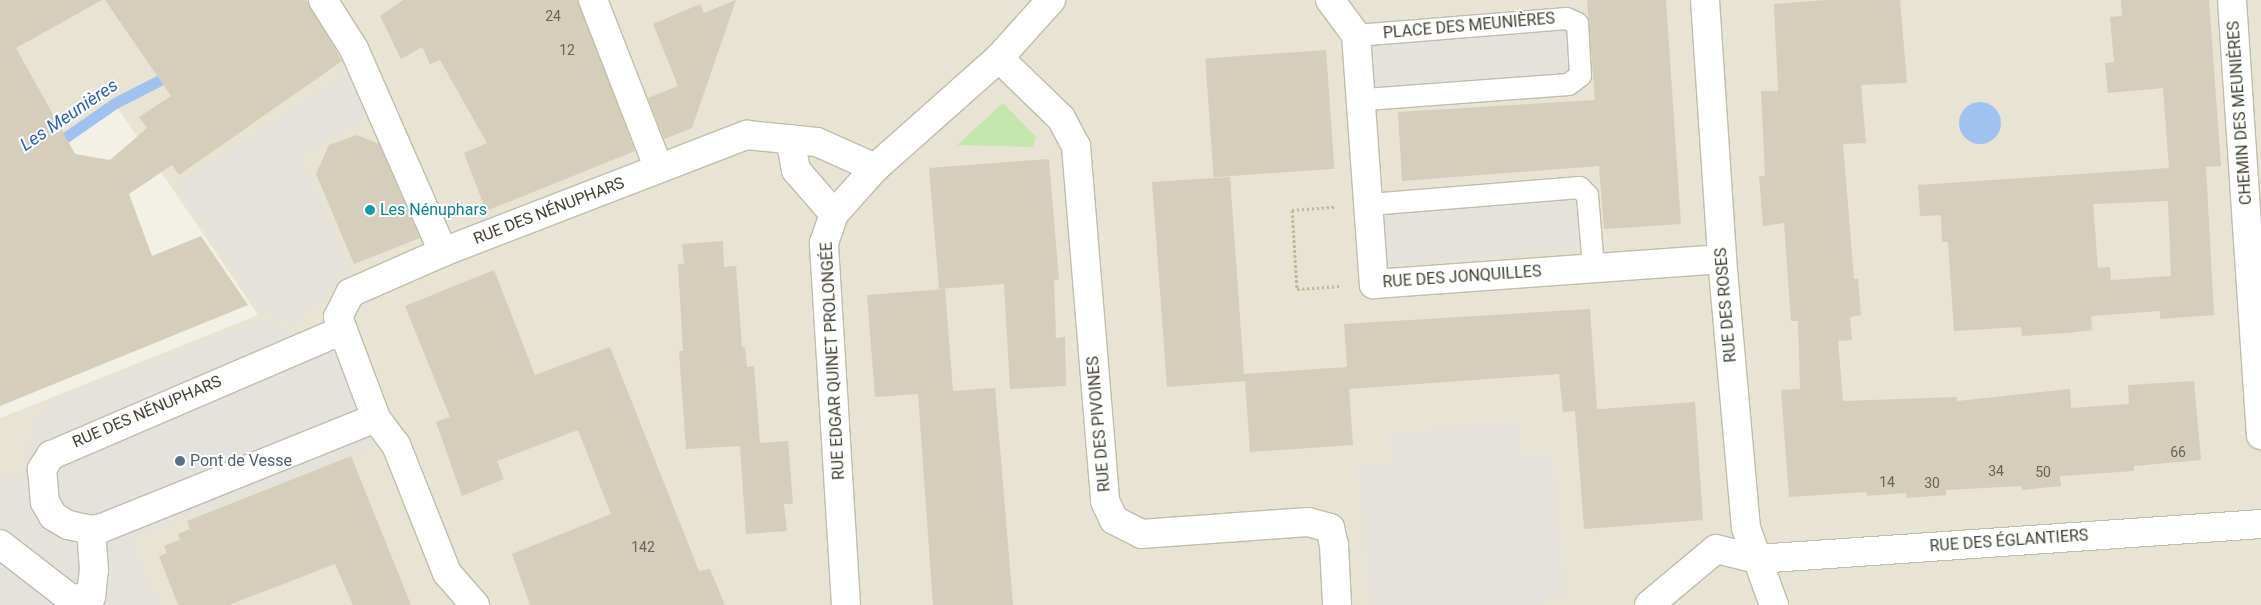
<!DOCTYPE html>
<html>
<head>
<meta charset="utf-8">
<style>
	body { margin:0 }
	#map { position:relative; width:2261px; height:605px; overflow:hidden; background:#f3f1e5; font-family:Roboto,sans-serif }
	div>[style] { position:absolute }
	.residential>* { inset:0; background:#e7e4d3 }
	.green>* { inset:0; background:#c3e7ad }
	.parking>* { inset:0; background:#e3e2dd; transform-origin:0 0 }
	.water>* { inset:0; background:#a0c2f0 }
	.round { border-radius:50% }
	.stream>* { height:11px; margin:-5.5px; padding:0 5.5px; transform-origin:5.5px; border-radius:5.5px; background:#a0c2f0 }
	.building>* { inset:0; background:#d4ceba; transform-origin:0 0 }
	.path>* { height:3px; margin-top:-1.5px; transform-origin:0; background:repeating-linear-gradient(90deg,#c0b999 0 2.5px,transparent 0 5px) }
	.roads { filter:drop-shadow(1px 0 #c1bdaa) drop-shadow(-1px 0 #c1bdaa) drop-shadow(0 1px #c1bdaa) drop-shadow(0 -1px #c1bdaa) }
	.service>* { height:21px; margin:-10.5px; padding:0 10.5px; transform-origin:10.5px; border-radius:10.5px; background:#fff }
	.minor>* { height:28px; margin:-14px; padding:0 14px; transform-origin:14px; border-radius:14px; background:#fff }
	.dots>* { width:14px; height:14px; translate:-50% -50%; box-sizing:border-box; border:2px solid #fff; border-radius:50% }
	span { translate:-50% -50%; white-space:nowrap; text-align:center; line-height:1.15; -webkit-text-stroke:4px #fff; paint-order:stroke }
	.number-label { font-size:14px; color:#696456 }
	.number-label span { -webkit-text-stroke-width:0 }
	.street-label { font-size:16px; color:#454134 }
	.culture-label { font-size:16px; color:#0d838f }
	.left { translate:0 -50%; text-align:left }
	.service-label { font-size:16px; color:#4e5e75 }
	.water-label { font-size:18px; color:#2d63b1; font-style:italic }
</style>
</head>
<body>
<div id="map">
	<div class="residential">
		<div style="clip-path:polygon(0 0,2261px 0,2261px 605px,0 605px,0 418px,258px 315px,117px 107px,0 187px)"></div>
	</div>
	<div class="green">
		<div style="clip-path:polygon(1003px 103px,1036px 137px,1033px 147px,957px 145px)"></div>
	</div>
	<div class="parking">
		<div style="left:1580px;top:9px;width:84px;height:210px;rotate:87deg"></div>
		<div style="clip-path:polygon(354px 69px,366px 105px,361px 122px,300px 158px,353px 274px,292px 324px,261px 310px,175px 184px)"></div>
		<div style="left:1592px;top:177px;width:70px;height:215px;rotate:85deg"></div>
		<div style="clip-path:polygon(263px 320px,338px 356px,374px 446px,130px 539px,160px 605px,0 605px,0 476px,22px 479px,34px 422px,61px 396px)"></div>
		<div style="clip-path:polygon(1519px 422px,1522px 458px,1552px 455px,1565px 599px,1539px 601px,1539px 605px,1371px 605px,1358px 467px,1392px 463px,1390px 434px)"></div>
	</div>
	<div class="water">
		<div class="round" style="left:1959px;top:102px;width:42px;height:42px"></div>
	</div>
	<div class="stream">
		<div style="left:53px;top:146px;width:75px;rotate:-34.7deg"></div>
		<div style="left:115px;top:103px;width:51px;rotate:-27.1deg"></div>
	</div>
	<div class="building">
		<div style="clip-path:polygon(0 0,102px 0,16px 48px,75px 154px,110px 160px,147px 128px,139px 117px,171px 96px,105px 0,307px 0,342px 61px,179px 175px,172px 165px,129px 194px,152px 256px,201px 236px,248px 305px,0 406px)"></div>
		<div style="clip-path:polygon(403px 0,578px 0,635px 151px,486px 211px,464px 153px,487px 143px,440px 60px,430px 64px,422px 47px,401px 59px,380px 16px)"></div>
		<div style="clip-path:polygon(736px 0,692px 128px,664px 139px,648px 98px,678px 86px,653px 24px,700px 4px,704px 13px)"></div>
		<div style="clip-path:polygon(1587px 0,1666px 0,1681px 224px,1604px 229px,1599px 166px,1402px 181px,1398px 112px,1595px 100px)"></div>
		<div style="clip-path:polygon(1827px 0,1900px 0,1907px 83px,1861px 85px,1866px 143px,1843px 144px,1854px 279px,1858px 279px,1861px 315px,1850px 317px,1852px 340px,1838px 341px,1843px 401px,1957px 397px,1957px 401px,2070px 389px,2071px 408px,2129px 404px,2128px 385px,2194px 381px,2201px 460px,2134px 466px,2134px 471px,2060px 476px,2061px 486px,2022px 490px,2021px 486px,1946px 490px,1946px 495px,1906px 498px,1906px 493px,1867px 496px,1866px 492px,1789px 497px,1781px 390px,1800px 389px,1798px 321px,1791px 321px,1784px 223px,1763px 226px,1759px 176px,1765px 176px,1761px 91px,1778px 91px,1774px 4px)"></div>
		<div style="clip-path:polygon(evenodd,2121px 0,2209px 0,2221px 166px,2206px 167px,2214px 315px,2160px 319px,2160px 311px,2091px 316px,2092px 330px,2067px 333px,2022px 336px,2021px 327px,1954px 331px,1948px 242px,1942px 242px,1941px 215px,1920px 216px,1918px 185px,2169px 168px,2163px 88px,2108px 93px,2105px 63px,2114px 62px,2110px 17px,2122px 16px,2121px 0,2168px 201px,2171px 276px,2111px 280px,2110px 267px,2098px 268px,2093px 204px,2168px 201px)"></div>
		<div style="left:1326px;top:50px;width:119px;height:121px;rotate:86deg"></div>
		<div style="clip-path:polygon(357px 135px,379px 144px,420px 238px,354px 264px,316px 174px,329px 145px)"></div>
		<div style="clip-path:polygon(1049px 159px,1059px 280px,1054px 280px,1056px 338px,1065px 337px,1066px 386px,1010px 389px,1004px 284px,939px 289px,929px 168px)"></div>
		<div style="clip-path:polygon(1230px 177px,1244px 374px,1347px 367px,1344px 324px,1590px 309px,1597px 409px,1587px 410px,1695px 402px,1703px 520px,1584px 529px,1575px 411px,1563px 412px,1559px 374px,1349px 389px,1353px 445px,1250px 452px,1245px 381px,1167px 387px,1152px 182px)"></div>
		<div style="clip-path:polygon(723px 241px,724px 267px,736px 266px,742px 347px,745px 347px,747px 367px,754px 366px,760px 443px,788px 441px,793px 504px,784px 504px,787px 531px,746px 534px,740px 446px,686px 449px,679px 351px,683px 351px,678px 264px,684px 264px,682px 244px)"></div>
		<div style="clip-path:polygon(494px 270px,535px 375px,610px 347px,699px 571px,710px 569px,725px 605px,530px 605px,512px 554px,611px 514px,578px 430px,497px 461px,504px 479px,462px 496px,436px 422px,450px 417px,405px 306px)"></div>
		<div style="clip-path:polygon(945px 289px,953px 391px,995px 388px,1013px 605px,933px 605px,918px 394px,875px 397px,867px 295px)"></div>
		<div style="clip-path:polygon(351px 456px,411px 605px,353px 605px,335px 564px,229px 605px,178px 605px,159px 556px,167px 553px,164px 546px,180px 540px,178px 534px,190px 529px,187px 521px)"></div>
	</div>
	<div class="path">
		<div style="left:1334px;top:207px;width:42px;rotate:175.9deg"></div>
		<div style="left:1292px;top:210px;width:79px;rotate:86.4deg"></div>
		<div style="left:1297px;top:289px;width:43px;rotate:-4deg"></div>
	</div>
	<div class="roads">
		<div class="service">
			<div style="left:1356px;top:35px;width:211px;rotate:-4.6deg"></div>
			<div style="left:1566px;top:18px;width:12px;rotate:24deg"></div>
			<div style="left:1577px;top:23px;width:52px;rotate:86.7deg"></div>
			<div style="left:1580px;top:75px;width:15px;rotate:143deg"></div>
			<div style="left:1568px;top:84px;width:207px;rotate:175.8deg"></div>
			<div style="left:1369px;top:204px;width:211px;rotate:-4.6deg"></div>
			<div style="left:1579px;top:187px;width:11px;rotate:45deg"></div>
			<div style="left:1587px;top:195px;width:72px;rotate:85.2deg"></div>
		</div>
		<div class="minor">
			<div style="left:323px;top:0;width:58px;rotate:57.7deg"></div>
			<div style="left:354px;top:49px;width:222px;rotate:66.3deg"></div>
			<div style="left:593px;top:0;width:181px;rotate:68.7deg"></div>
			<div style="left:1330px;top:0;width:44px;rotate:53.4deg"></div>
			<div style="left:1356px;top:35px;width:250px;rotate:85.9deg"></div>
			<div style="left:1374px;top:284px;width:349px;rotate:-4.1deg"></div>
			<div style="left:1705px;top:0;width:260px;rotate:86.2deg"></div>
			<div style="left:1722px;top:259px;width:270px;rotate:84.9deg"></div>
			<div style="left:1746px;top:528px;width:82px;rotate:70deg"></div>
			<div style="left:2232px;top:0;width:436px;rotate:86.2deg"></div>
			<div style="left:999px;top:58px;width:86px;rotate:44.1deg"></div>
			<div style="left:1061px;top:118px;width:32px;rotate:62deg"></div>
			<div style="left:1076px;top:146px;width:356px;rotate:85.3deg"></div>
			<div style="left:1105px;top:501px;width:21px;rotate:65deg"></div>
			<div style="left:1114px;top:520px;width:30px;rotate:27deg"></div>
			<div style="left:1141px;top:534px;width:167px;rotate:-4.1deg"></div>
			<div style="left:1308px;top:522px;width:23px;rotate:15deg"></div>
			<div style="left:1330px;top:528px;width:17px;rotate:77deg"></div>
			<div style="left:1334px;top:545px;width:60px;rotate:87.1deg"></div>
			<div style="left:790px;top:139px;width:32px;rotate:79deg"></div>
			<div style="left:796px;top:170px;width:58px;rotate:49.2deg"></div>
			<div style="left:343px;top:330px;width:318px;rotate:156.8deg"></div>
			<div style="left:51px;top:455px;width:17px;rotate:123deg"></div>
			<div style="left:42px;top:469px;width:33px;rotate:85deg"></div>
			<div style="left:45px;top:502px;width:16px;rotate:60deg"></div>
			<div style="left:53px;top:516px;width:17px;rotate:31deg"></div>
			<div style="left:68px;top:525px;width:24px;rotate:12deg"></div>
			<div style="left:91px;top:530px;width:11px;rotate:-10deg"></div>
			<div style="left:102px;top:528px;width:295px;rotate:-21.9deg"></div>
			<div style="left:0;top:544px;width:90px;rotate:37.8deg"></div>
			<div style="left:71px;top:599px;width:20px;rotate:-6deg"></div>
			<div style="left:91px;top:597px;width:27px;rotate:-84deg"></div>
			<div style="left:94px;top:570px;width:40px;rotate:-94.3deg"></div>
			<div style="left:475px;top:605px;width:43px;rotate:-131.2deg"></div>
			<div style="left:447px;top:573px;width:138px;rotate:-111.7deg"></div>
			<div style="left:396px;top:445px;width:34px;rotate:-127deg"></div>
			<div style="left:376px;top:418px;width:108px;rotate:-110.6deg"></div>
			<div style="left:338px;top:317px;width:27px;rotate:-63deg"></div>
			<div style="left:350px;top:293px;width:102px;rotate:-23.8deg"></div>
			<div style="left:443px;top:252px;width:326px;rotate:-21.1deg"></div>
			<div style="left:747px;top:135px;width:70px;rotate:5.7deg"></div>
			<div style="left:817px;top:142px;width:64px;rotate:24.1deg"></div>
			<div style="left:846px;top:605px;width:363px;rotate:-93.5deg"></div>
			<div style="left:824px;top:243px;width:31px;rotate:-71deg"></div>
			<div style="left:834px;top:214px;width:62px;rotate:-48.3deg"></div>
			<div style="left:875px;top:168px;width:166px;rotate:-41.6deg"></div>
			<div style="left:999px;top:58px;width:78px;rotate:-48.1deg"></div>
			<div style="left:1649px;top:605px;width:87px;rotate:-39.9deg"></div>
			<div style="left:1716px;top:549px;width:42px;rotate:13.7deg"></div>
			<div style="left:1757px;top:559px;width:505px;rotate:-3.97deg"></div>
		</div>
	</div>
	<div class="dots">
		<div style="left:370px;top:210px;background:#0f9aa8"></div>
		<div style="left:180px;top:461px;background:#5c6f8a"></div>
	</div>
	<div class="number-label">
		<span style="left:553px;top:16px">24</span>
		<span style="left:567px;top:50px">12</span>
		<span style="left:2178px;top:452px">66</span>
		<span style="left:1996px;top:471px">34</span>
		<span style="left:2043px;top:472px">50</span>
		<span style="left:1887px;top:482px">14</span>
		<span style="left:1932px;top:483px">30</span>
		<span style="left:643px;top:547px">142</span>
	</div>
	<div class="street-label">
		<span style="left:1469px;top:26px;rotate:-5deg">PLACE DES MEUNIÈRES</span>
		<span style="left:2240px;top:113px;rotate:-94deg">CHEMIN DES MEUNIÈRES</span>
		<span style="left:549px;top:211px;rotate:-21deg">RUE DES NÉNUPHARS</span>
		<span style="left:1462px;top:277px;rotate:-4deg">RUE DES JONQUILLES</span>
		<span style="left:1726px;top:305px;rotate:-95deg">RUE DES ROSES</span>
		<span style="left:833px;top:361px;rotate:-93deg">RUE EDGAR QUINET PROLONGÉE</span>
		<span style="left:147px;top:412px;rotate:-23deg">RUE DES NÉNUPHARS</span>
		<span style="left:1099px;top:424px;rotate:-95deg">RUE DES PIVOINES</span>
		<span style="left:2009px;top:541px;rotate:-4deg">RUE DES ÉGLANTIERS</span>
	</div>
	<div class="culture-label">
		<span class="left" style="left:380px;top:210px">Les Nénuphars</span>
	</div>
	<div class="service-label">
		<span class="left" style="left:190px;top:461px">Pont de Vesse</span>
	</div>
	<div class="water-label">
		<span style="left:69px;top:115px;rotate:-34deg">Les Meunières</span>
	</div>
</div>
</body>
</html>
